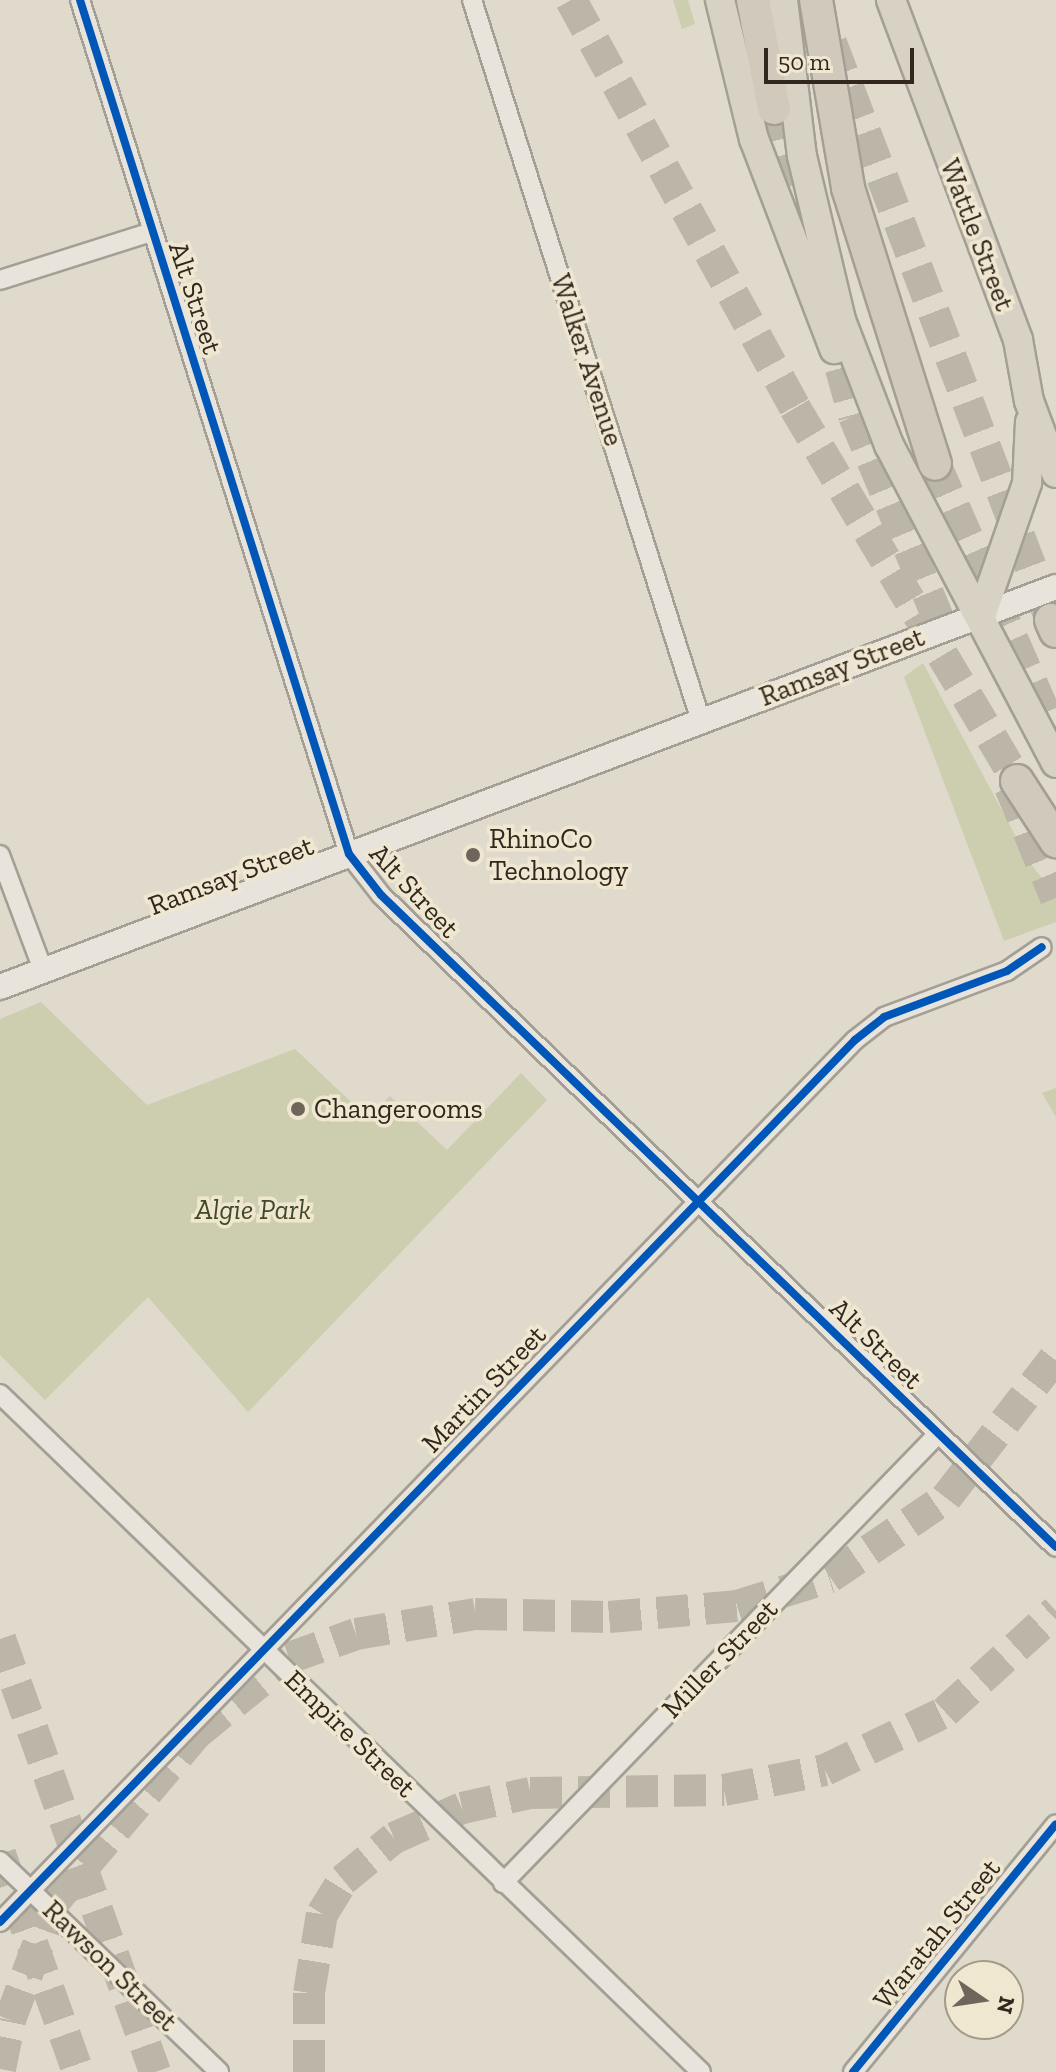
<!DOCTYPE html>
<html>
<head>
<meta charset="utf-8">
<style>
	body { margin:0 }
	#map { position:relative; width:1056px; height:2072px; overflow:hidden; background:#dfdacb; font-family:"Zilla Slab",serif }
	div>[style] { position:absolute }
	.green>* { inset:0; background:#cdcdaf }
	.motorway-tunnel>* { height:32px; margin-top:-16px; transform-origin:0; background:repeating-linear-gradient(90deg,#bcb6a8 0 32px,transparent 0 48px) }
	.roads { filter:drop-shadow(2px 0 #a49f94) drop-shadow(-2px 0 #a49f94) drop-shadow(0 2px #a49f94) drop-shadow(0 -2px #a49f94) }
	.minor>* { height:18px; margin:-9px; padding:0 9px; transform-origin:9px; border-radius:9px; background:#e8e4dc }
	.secondary>* { height:24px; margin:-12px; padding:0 12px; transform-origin:12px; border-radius:12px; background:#e8e4dc }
	.trunk>* { height:28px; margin:-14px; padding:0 14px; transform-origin:14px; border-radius:14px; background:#d8d2c5 }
	.motorway>* { height:32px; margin:-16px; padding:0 16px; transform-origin:16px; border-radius:16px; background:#d1c9bc }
	.cycleway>* { height:8px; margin:-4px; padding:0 4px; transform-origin:4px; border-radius:4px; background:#0057b8 }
	.dots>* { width:22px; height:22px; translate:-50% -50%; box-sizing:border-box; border:4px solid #f0e7d1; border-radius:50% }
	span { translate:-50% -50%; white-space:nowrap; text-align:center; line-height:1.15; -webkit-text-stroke:7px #f0e7d1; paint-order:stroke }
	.street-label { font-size:28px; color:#31271e }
	.poi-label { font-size:28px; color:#31271e }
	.left { translate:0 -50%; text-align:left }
	.park-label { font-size:28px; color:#414a27; font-style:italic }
	.north { position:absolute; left:944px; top:1960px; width:80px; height:80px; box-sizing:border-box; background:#f0e7d1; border:2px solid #a49a89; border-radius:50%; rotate:103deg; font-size:22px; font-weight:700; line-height:32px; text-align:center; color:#31271e }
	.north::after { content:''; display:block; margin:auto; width:28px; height:36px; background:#6e665b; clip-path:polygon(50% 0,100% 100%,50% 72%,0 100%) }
	.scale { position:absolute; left:764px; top:48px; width:150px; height:36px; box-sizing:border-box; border:4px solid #31271e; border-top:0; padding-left:10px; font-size:24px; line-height:28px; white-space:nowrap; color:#31271e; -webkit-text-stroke:6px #f0e7d1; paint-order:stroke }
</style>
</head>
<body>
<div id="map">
	<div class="green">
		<div style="clip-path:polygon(673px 0,688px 0,695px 24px,682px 29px)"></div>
		<div style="clip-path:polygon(923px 663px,1030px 863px,1056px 896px,1056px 922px,1004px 941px,904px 677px)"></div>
		<div style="clip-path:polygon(41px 1002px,147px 1105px,295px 1049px,368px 1118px,390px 1096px,447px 1150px,521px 1073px,547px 1100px,248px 1412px,148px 1297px,45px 1400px,0 1355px,0 1019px)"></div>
		<div style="clip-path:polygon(1056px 1088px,1056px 1117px,1042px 1093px)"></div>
	</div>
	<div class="motorway-tunnel">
		<div style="left:571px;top:0;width:465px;rotate:61.2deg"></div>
		<div style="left:795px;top:408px;width:434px;rotate:59.2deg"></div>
		<div style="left:831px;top:43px;width:618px;rotate:69.13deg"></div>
		<div style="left:774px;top:108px;width:157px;rotate:76.4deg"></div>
		<div style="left:828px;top:322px;width:98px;rotate:74.5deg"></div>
		<div style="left:854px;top:416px;width:232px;rotate:67.4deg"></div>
		<div style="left:935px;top:464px;width:297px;rotate:66.2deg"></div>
		<div style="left:1010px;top:787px;width:120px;rotate:67.5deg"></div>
		<div style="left:0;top:1639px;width:460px;rotate:70.3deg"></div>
		<div style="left:0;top:1854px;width:232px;rotate:70.3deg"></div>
		<div style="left:0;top:2069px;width:50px;rotate:-78.5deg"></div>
		<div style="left:10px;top:2020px;width:126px;rotate:-69.6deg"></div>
		<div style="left:54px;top:1902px;width:221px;rotate:-49.8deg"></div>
		<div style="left:197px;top:1733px;width:119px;rotate:-39.2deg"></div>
		<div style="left:289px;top:1658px;width:71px;rotate:-19.7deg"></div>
		<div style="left:356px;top:1634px;width:121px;rotate:-9.5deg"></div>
		<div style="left:475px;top:1614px;width:134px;rotate:1.3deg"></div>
		<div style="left:609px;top:1617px;width:128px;rotate:-4.9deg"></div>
		<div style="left:737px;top:1606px;width:97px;rotate:-17.3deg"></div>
		<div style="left:830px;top:1577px;width:140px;rotate:-34.3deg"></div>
		<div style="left:946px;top:1498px;width:180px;rotate:-52.2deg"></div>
		<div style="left:309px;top:2072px;width:79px;rotate:-90deg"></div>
		<div style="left:309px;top:1993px;width:80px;rotate:-80.7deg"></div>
		<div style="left:322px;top:1914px;width:40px;rotate:-58deg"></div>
		<div style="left:343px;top:1880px;width:66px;rotate:-39.5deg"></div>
		<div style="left:394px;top:1838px;width:74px;rotate:-23.8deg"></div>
		<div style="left:462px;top:1808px;width:70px;rotate:-12.4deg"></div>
		<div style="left:530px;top:1793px;width:194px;rotate:-0.9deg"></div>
		<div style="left:724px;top:1790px;width:103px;rotate:-11.2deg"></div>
		<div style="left:825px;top:1770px;width:133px;rotate:-25.8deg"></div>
		<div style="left:945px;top:1712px;width:150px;rotate:-42.3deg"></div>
	</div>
	<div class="roads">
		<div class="minor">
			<div style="left:80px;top:0;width:895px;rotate:72.52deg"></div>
			<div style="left:349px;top:854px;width:52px;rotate:52deg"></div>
			<div style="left:381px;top:895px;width:938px;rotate:44.01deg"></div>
			<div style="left:472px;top:0;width:756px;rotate:72.38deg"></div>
			<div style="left:0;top:280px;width:158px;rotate:-17.6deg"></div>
			<div style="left:0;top:855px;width:123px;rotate:69.5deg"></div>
			<div style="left:0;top:1394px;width:975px;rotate:44.04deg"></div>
			<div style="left:0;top:1861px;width:304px;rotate:43.9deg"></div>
			<div style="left:503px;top:1883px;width:624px;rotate:-45.91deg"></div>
			<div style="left:0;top:1922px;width:1228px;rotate:-45.89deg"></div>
			<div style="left:855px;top:1040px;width:37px;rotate:-38deg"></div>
			<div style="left:884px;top:1017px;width:131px;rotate:-20.5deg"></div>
			<div style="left:1007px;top:971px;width:42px;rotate:-34.4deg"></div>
			<div style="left:853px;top:2072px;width:320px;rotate:-50.7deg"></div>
		</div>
		<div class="secondary">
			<div style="left:0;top:987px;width:1129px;rotate:-20.75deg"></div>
		</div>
		<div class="trunk">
			<div style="left:720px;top:0;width:143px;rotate:76.3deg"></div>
			<div style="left:754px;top:139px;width:225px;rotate:69.1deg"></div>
			<div style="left:783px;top:0;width:157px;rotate:83.1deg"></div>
			<div style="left:802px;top:156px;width:169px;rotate:76.6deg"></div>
			<div style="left:841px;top:320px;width:134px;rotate:69deg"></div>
			<div style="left:889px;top:445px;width:359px;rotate:62.3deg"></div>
			<div style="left:891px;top:0;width:363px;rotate:69.5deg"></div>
			<div style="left:1018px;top:340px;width:62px;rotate:79.8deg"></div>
			<div style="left:1029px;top:401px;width:77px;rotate:69.4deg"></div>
			<div style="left:981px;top:616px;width:141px;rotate:-70.9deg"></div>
			<div style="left:1027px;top:483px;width:61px;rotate:-87.2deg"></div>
		</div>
		<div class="motorway">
			<div style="left:753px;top:0;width:110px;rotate:79deg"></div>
			<div style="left:816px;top:0;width:191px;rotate:80.3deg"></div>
			<div style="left:848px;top:188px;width:289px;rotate:72.5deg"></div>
			<div style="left:1051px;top:620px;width:12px;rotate:66deg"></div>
			<div style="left:1017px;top:781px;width:72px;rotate:57deg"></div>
		</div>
	</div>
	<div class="cycleway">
		<div style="left:80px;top:0;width:895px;rotate:72.52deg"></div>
		<div style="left:349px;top:854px;width:52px;rotate:52deg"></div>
		<div style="left:381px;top:895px;width:938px;rotate:44.01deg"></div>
		<div style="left:0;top:1922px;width:1228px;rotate:-45.89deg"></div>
		<div style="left:855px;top:1040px;width:37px;rotate:-38deg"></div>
		<div style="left:884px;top:1017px;width:131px;rotate:-20.5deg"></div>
		<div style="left:1007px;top:971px;width:42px;rotate:-34.4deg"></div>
		<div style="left:853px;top:2072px;width:320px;rotate:-50.7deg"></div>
	</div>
	<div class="dots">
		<div style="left:473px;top:855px;background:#6e665b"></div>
		<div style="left:298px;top:1109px;background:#6e665b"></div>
	</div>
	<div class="street-label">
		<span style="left:977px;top:235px;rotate:69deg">Wattle Street</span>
		<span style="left:195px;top:298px;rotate:72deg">Alt Street</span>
		<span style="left:587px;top:360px;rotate:72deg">Walker Avenue</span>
		<span style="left:842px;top:667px;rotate:-21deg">Ramsay Street</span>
		<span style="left:231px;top:876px;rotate:-21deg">Ramsay Street</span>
		<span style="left:414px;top:891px;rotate:47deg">Alt Street</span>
		<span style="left:876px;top:1344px;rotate:44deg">Alt Street</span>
		<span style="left:484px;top:1389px;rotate:-46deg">Martin Street</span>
		<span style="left:720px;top:1659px;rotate:-46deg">Miller Street</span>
		<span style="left:350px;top:1734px;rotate:44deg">Empire Street</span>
		<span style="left:937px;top:1934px;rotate:-51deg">Waratah Street</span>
		<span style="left:110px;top:1966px;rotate:44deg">Rawson Street</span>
	</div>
	<div class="poi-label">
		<span class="left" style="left:489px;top:855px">RhinoCo<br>Technology</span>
		<span class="left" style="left:314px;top:1109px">Changerooms</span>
	</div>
	<div class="park-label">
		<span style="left:253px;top:1210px">Algie Park</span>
	</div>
	<div class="north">N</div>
	<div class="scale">50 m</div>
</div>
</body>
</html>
